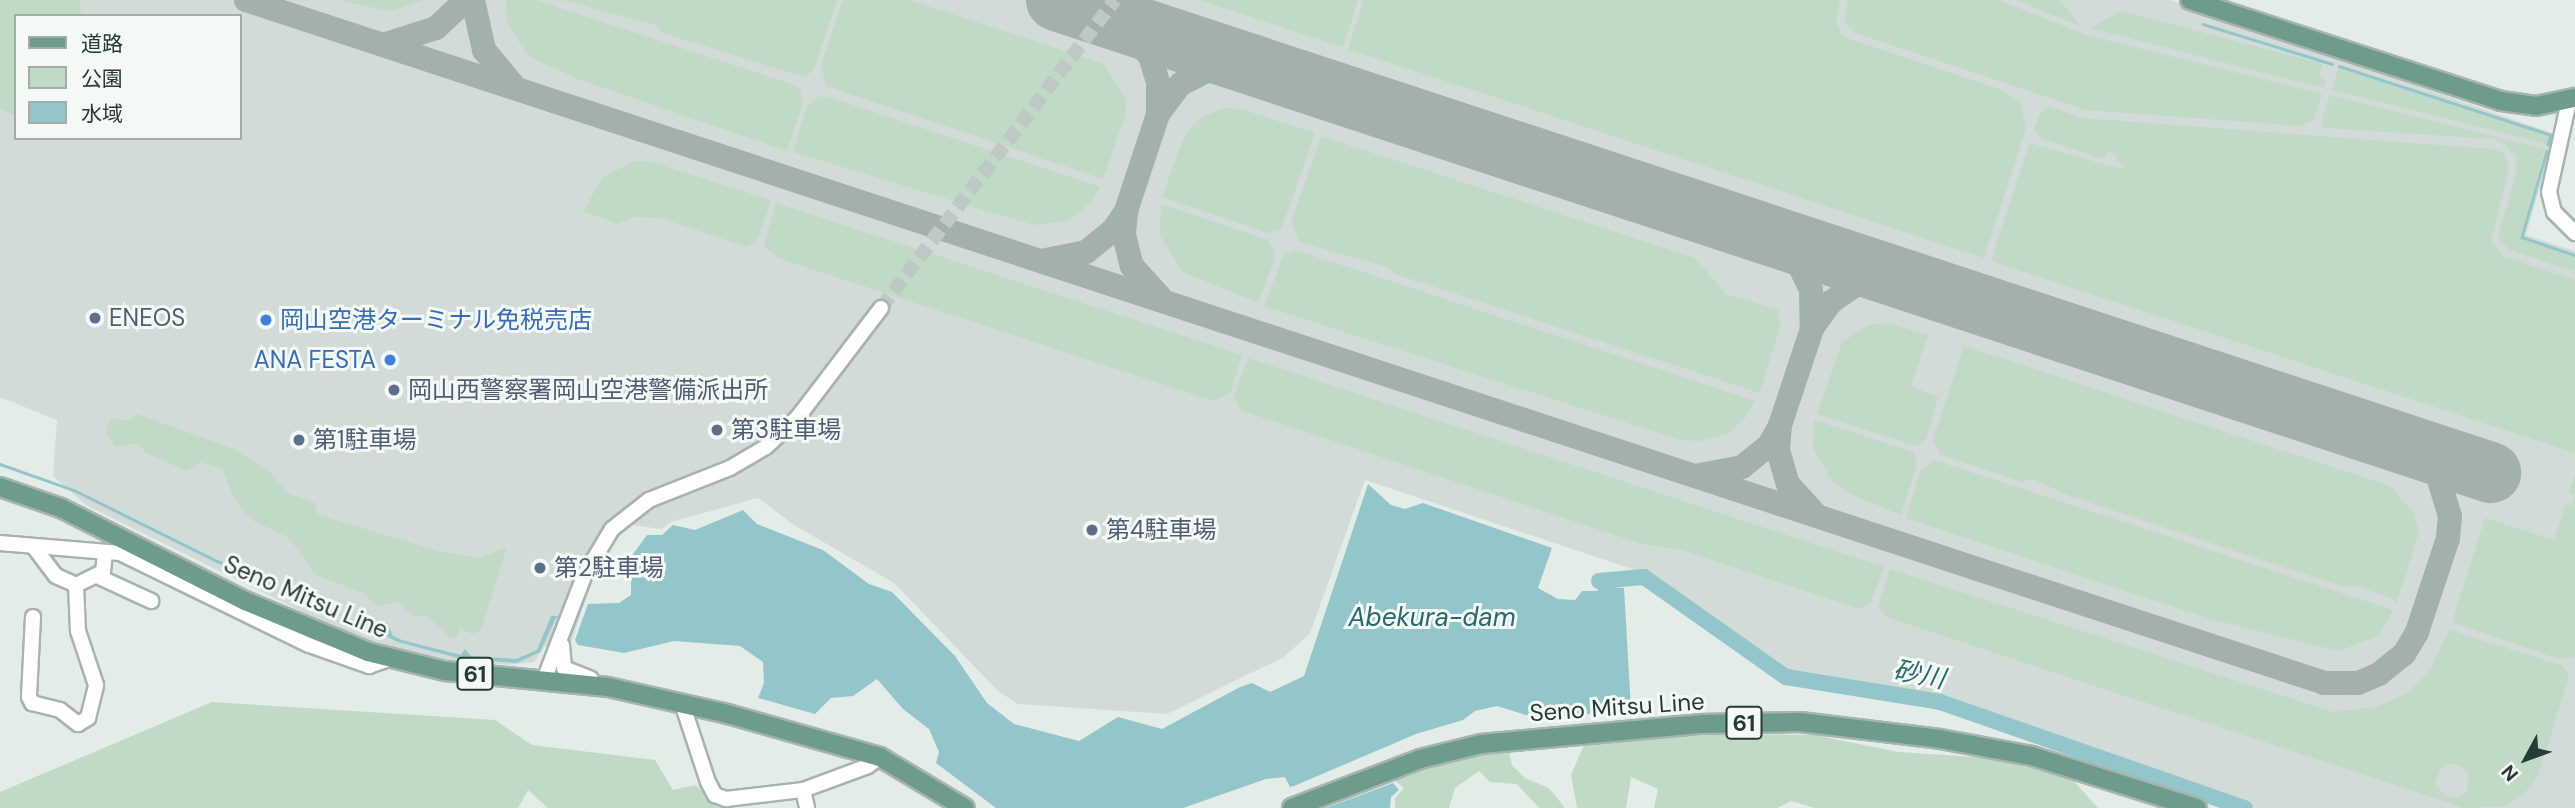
<!DOCTYPE html>
<html>
<head>
<meta charset="utf-8">
<style>
	body { margin:0 }
	#map { position:relative; width:2575px; height:808px; overflow:hidden; background:#e4ece8; font-family:"DM Sans","Noto Sans JP",sans-serif }
	div>[style] { position:absolute }
	.built>* { inset:0; background:#d2dbd7 }
	.green>* { inset:0; background:#c0dac5 }
	.water>* { inset:0; background:#93c6ca }
	.stream>* { height:2.5px; margin:-1.25px; padding:0 1.25px; transform-origin:1.25px; border-radius:1.25px; background:#93c6ca }
	.river>* { height:16px; margin:-8px; padding:0 8px; transform-origin:8px; border-radius:8px; background:#93c6ca }
	.taxiway>* { height:24px; margin:-12px; padding:0 12px; transform-origin:12px; border-radius:12px; background:#a2b1ac }
	.runway>* { height:61px; margin:-30.5px; padding:0 30.5px; transform-origin:30.5px; border-radius:30.5px; background:#a2b1ac }
	.minor-tunnel>* { height:14px; margin-top:-7px; transform-origin:0; background:repeating-linear-gradient(90deg,#bec9c4 0 14px,transparent 0 21px) }
	.roads { filter:drop-shadow(2px 0 #a7b3ae) drop-shadow(-2px 0 #a7b3ae) drop-shadow(0 2px #a7b3ae) drop-shadow(0 -2px #a7b3ae) }
	.minor>* { height:14px; margin:-7px; padding:0 7px; transform-origin:7px; border-radius:7px; background:#fff }
	.major>* { height:18px; margin:-9px; padding:0 9px; transform-origin:9px; border-radius:9px; background:#6e9c8c }
	.dots>* { width:19px; height:19px; translate:-50% -50%; box-sizing:border-box; border:4px solid #f4f9f6; border-radius:50% }
	span { translate:-50% -50%; white-space:nowrap; text-align:center; line-height:1.15; -webkit-text-stroke:6px #f4f9f6; paint-order:stroke }
	.shield-label span { padding:2px 5px; background:#f4f9f6; border:2px solid; border-radius:5px; -webkit-text-stroke-width:0 }
	.shield-label { font-size:23px; color:#263b34; font-weight:700 }
	.service-label { font-size:24px; color:#4e5e75 }
	.left { translate:0 -50%; text-align:left }
	.shop-label { font-size:24px; color:#366cbe }
	.right { translate:-100% -50%; text-align:right }
	.street-label { font-size:24px; color:#263b34 }
	.water-label { font-size:26px; color:#276970; font-style:italic }
	.legend { position:absolute; left:14px; top:14px; width:228px; height:126px; box-sizing:border-box; background:#f4f9f6; border:2px solid #a2ada8; margin:0; padding:9px 12px; list-style:none; font-size:21px; color:#263b34 }
	.legend li { display:flex; align-items:center; gap:14px; height:35px }
	.legend b { width:35px; border:2px solid #a2ada8 }
	.north { position:absolute; left:2491px; top:724px; width:70px; height:70px; -webkit-text-stroke:5px #f4f9f6; paint-order:stroke; rotate:229deg; font-size:19px; font-weight:700; line-height:28px; text-align:center; color:#263b34 }
	.north::after { content:''; display:block; margin:auto; width:24px; height:32px; background:#263b34; clip-path:polygon(50% 0,100% 100%,50% 72%,0 100%) }
</style>
</head>
<body>
<div id="map">
	<div class="built">
		<div style="clip-path:polygon(evenodd,0 0,2170px 0,2555px 134px,2526px 235px,2575px 251px,2575px 808px,2254px 808px,1944px 695px,1787px 673px,1647px 574px,1365px 480px,1310px 633px,1284px 657px,1167px 714px,1018px 704px,998px 691px,894px 583px,794px 525px,758px 498px,671px 522px,662px 529px,631px 525px,625px 529px,597px 566px,568px 652px,545px 646px,534px 662px,508px 665px,439px 659px,384px 646px,313px 617px,86px 505px,53px 476px,57px 420px,0 397px,0 0,16px 16px,240px 16px,240px 138px,16px 138px,16px 16px)"></div>
	</div>
	<div class="green">
		<div style="clip-path:polygon(0 0,79px 0,81px 10px,80px 16px,16px 16px,16px 117px,0 108px)"></div>
		<div style="clip-path:polygon(338px 0,423px 0,390px 11px)"></div>
		<div style="clip-path:polygon(506px 0,536px 0,794px 85px,800px 89px,803px 103px,787px 151px,575px 78px,528px 56px,507px 23px)"></div>
		<div style="clip-path:polygon(562px 0,837px 0,813px 71px,804px 77px,663px 33px,656px 25px)"></div>
		<div style="clip-path:polygon(843px 0,909px 0,1104px 64px,1126px 99px,1126px 113px,1103px 179px,826px 86px,821px 66px)"></div>
		<div style="clip-path:polygon(1200px 0,1358px 0,1343px 47px)"></div>
		<div style="clip-path:polygon(1364px 0,1840px 0,1836px 23px,1844px 37px,2002px 90px,2021px 105px,2026px 128px,1984px 258px,1348px 49px)"></div>
		<div style="clip-path:polygon(1848px 0,1999px 0,2086px 35px,2322px 94px,2314px 120px,2301px 126px,2086px 110px,1856px 33px,1844px 21px)"></div>
		<div style="clip-path:polygon(2016px 0,2060px 0,2080px 26px)"></div>
		<div style="clip-path:polygon(2121px 11px,2323px 64px,2319px 75px,2326px 81px,2324px 88px,2090px 28px)"></div>
		<div style="clip-path:polygon(2338px 68px,2549px 136px,2547px 144px,2332px 90px)"></div>
		<div style="clip-path:polygon(2330px 95px,2545px 149px,2520px 238px,2575px 256px,2575px 271px,2510px 250px,2498px 237px,2517px 171px,2516px 156px,2505px 144px,2494px 139px,2324px 128px,2321px 123px)"></div>
		<div style="clip-path:polygon(819px 96px,829px 97px,1100px 187px,1093px 201px,1068px 220px,1033px 225px,793px 152px,807px 107px)"></div>
		<div style="clip-path:polygon(2048px 106px,2082px 118px,2493px 149px,2504px 153px,2509px 169px,2491px 241px,2504px 257px,2575px 280px,2575px 453px,1991px 261px,2030px 143px,2124px 170px,2114px 154px,2108px 152px,2102px 159px,2038px 137px,2034px 130px,2040px 113px)"></div>
		<div style="clip-path:polygon(1223px 108px,1241px 109px,1315px 133px,1281px 230px,1268px 233px,1162px 197px,1185px 134px,1201px 118px)"></div>
		<div style="clip-path:polygon(1321px 136px,1695px 258px,1726px 294px,1778px 310px,1780px 325px,1760px 393px,1395px 274px,1387px 267px,1299px 242px,1291px 223px)"></div>
		<div style="clip-path:polygon(634px 161px,648px 161px,771px 200px,758px 239px,747px 247px,660px 218px,632px 217px,618px 224px,583px 211px,603px 177px)"></div>
		<div style="clip-path:polygon(776px 203px,1242px 355px,1230px 393px,1214px 401px,778px 258px,764px 246px)"></div>
		<div style="clip-path:polygon(1161px 204px,1268px 240px,1275px 251px,1274px 260px,1258px 303px,1183px 272px,1160px 236px)"></div>
		<div style="clip-path:polygon(1296px 250px,1755px 401px,1746px 417px,1727px 434px,1700px 441px,1680px 440px,1264px 306px,1284px 254px)"></div>
		<div style="clip-path:polygon(1889px 323px,1928px 335px,1911px 386px,1938px 397px,1926px 439px,1917px 446px,1817px 414px,1842px 342px,1869px 325px)"></div>
		<div style="clip-path:polygon(1964px 346px,2390px 486px,2413px 512px,2419px 532px,2396px 604px,2391px 598px,2353px 585px,2344px 587px,2073px 497px,2032px 479px,2022px 482px,1940px 454px,1933px 439px)"></div>
		<div style="clip-path:polygon(1248px 358px,1884px 567px,1871px 602px,1860px 609px,1678px 549px,1642px 544px,1240px 410px,1234px 397px)"></div>
		<div style="clip-path:polygon(137px 414px,234px 449px,269px 471px,287px 493px,315px 503px,316px 514px,441px 552px,479px 558px,507px 547px,481px 630px,472px 634px,459px 628px,458px 636px,450px 639px,428px 615px,412px 616px,399px 602px,375px 606px,363px 593px,316px 575px,289px 538px,250px 519px,232px 494px,223px 469px,200px 462px,187px 471px,146px 453px,138px 443px,115px 447px,106px 431px,110px 419px,131px 420px)"></div>
		<div style="clip-path:polygon(1814px 420px,1913px 452px,1917px 465px,1901px 515px,1846px 492px,1830px 478px,1813px 448px)"></div>
		<div style="clip-path:polygon(1934px 460px,2393px 610px,2378px 636px,2338px 651px,2211px 619px,1906px 518px,1921px 470px)"></div>
		<div style="clip-path:polygon(2575px 475px,2575px 655px,2574px 657px,2559px 659px,2452px 622px,2485px 518px,2554px 540px,2566px 504px,2572px 506px,2575px 495px,2569px 493px)"></div>
		<div style="clip-path:polygon(evenodd,1890px 569px,2333px 712px,2376px 707px,2407px 693px,2431px 668px,2449px 630px,2563px 666px,2569px 676px,2538px 776px,2530px 788px,2507px 806px,2464px 808px,1886px 617px,1878px 608px,1890px 569px,2450px 763px,2461px 766px,2469px 774px,2467px 791px,2458px 797px,2446px 797px,2435px 784px,2440px 769px,2450px 763px)"></div>
		<div style="clip-path:polygon(212px 702px,495px 720px,532px 745px,655px 760px,673px 790px,695px 785px,723px 808px,548px 808px,528px 790px,518px 808px,0 808px,0 792px)"></div>
		<div style="clip-path:polygon(1720px 734px,1815px 735px,1898px 752px,1991px 758px,2071px 778px,2098px 808px,1815px 808px,1791px 801px,1777px 808px,1654px 808px,1658px 789px,1631px 777px,1626px 808px,1577px 808px,1571px 775px,1585px 743px)"></div>
		<div style="clip-path:polygon(1509px 752px,1512px 765px,1525px 778px,1549px 788px,1565px 808px,1539px 808px,1517px 784px,1490px 782px,1479px 771px,1455px 788px,1449px 808px,1395px 808px,1395px 798px,1404px 788px,1393px 779px,1422px 765px,1474px 753px)"></div>
	</div>
	<div class="water">
		<div style="clip-path:polygon(1368px 484px,1391px 505px,1405px 509px,1423px 503px,1552px 548px,1538px 588px,1558px 599px,1575px 600px,1582px 591px,1597px 591px,1599px 587px,1624px 588px,1631px 710px,1567px 716px,1526px 715px,1497px 706px,1475px 711px,1463px 720px,1416px 734px,1294px 786px,1290px 787px,1285px 777px,1266px 779px,1183px 808px,996px 808px,936px 763px,939px 752px,929px 729px,903px 709px,877px 679px,853px 696px,831px 698px,815px 714px,758px 698px,764px 683px,763px 662px,740px 646px,674px 641px,624px 653px,578px 645px,575px 640px,588px 604px,619px 603px,631px 595px,631px 557px,647px 535px,662px 535px,673px 525px,695px 530px,743px 510px,757px 524px,823px 550px,869px 584px,892px 592px,955px 656px,987px 703px,1014px 724px,1079px 741px,1118px 717px,1162px 729px,1240px 687px,1252px 683px,1270px 692px,1304px 676px)"></div>
		<div style="clip-path:polygon(324px 608px,352px 620px,364px 617px,373px 624px,387px 622px,393px 636px,402px 640px,461px 655px,465px 649px,471px 656px,516px 659px,537px 650px,551px 616px,562px 616px,556px 618px,540px 652px,517px 663px,458px 658px,398px 642px)"></div>
		<div style="clip-path:polygon(1393px 783px,1399px 790px,1391px 797px,1390px 808px,1326px 808px)"></div>
	</div>
	<div class="stream">
		<div style="left:2203px;top:24px;width:135px;rotate:17.2deg"></div>
		<div style="left:2339px;top:66px;width:223px;rotate:18deg"></div>
		<div style="left:2551px;top:135px;width:10px;rotate:107deg"></div>
		<div style="left:2547px;top:151px;width:90px;rotate:106.2deg"></div>
		<div style="left:2522px;top:237px;width:56px;rotate:18.8deg"></div>
		<div style="left:0;top:464px;width:78px;rotate:19.4deg"></div>
		<div style="left:74px;top:490px;width:160px;rotate:26.4deg"></div>
		<div style="left:217px;top:561px;width:63px;rotate:22.5deg"></div>
	</div>
	<div class="river">
		<div style="left:1599px;top:581px;width:45px;rotate:-5.1deg"></div>
		<div style="left:1644px;top:577px;width:174px;rotate:35.2deg"></div>
		<div style="left:1786px;top:677px;width:156px;rotate:9.2deg"></div>
		<div style="left:1940px;top:702px;width:323px;rotate:19.2deg"></div>
	</div>
	<div class="taxiway">
		<div style="left:246px;top:0;width:2187px;rotate:18.19deg"></div>
		<div style="left:2324px;top:683px;width:34px"></div>
		<div style="left:2358px;top:683px;width:23px;rotate:-23deg"></div>
		<div style="left:2379px;top:674px;width:32px;rotate:-39deg"></div>
		<div style="left:2404px;top:654px;width:26px;rotate:-59deg"></div>
		<div style="left:2417px;top:632px;width:99px;rotate:-71.7deg"></div>
		<div style="left:2448px;top:538px;width:22px;rotate:-85deg"></div>
		<div style="left:2450px;top:516px;width:44px;rotate:-107.2deg"></div>
		<div style="left:2437px;top:474px;width:33px;rotate:-130deg"></div>
		<div style="left:473px;top:0;width:51px;rotate:77.6deg"></div>
		<div style="left:484px;top:50px;width:47px;rotate:50.2deg"></div>
		<div style="left:1101px;top:15px;width:33px;rotate:31deg"></div>
		<div style="left:1129px;top:32px;width:32px;rotate:49deg"></div>
		<div style="left:1150px;top:56px;width:28px;rotate:73deg"></div>
		<div style="left:1158px;top:83px;width:30px;rotate:90deg"></div>
		<div style="left:383px;top:45px;width:56px;rotate:-17.8deg"></div>
		<div style="left:436px;top:28px;width:41px;rotate:-43deg"></div>
		<div style="left:1126px;top:211px;width:24px;rotate:95deg"></div>
		<div style="left:1124px;top:235px;width:32px;rotate:76deg"></div>
		<div style="left:1132px;top:266px;width:43px;rotate:47.8deg"></div>
		<div style="left:1763px;top:233px;width:44px;rotate:39.5deg"></div>
		<div style="left:1797px;top:261px;width:32px;rotate:64deg"></div>
		<div style="left:1811px;top:290px;width:39px;rotate:89deg"></div>
		<div style="left:1812px;top:329px;width:101px;rotate:108.4deg"></div>
		<div style="left:1780px;top:425px;width:25px;rotate:95deg"></div>
		<div style="left:1778px;top:450px;width:35px;rotate:74deg"></div>
		<div style="left:1788px;top:484px;width:42px;rotate:47.9deg"></div>
		<div style="left:1046px;top:260px;width:41px;rotate:-11.3deg"></div>
		<div style="left:1086px;top:252px;width:36px;rotate:-39deg"></div>
		<div style="left:1114px;top:229px;width:22px;rotate:-56deg"></div>
		<div style="left:1126px;top:211px;width:102px;rotate:-71.7deg"></div>
		<div style="left:1158px;top:114px;width:38px;rotate:-53deg"></div>
		<div style="left:1181px;top:84px;width:38px;rotate:-27deg"></div>
		<div style="left:1215px;top:67px;width:44px"></div>
		<div style="left:1812px;top:328px;width:32px;rotate:-54deg"></div>
		<div style="left:1831px;top:302px;width:28px;rotate:-35deg"></div>
		<div style="left:1854px;top:286px;width:30px;rotate:-14deg"></div>
		<div style="left:1883px;top:279px;width:30px;rotate:6deg"></div>
		<div style="left:1700px;top:475px;width:43px;rotate:-10.8deg"></div>
		<div style="left:1742px;top:467px;width:35px;rotate:-39deg"></div>
		<div style="left:1769px;top:445px;width:22px;rotate:-60deg"></div>
	</div>
	<div class="runway">
		<div style="left:1056px;top:0;width:1510px;rotate:18.22deg"></div>
	</div>
	<div class="minor-tunnel">
		<div style="left:881px;top:308px;width:387px;rotate:-52.8deg"></div>
	</div>
	<div class="roads">
		<div class="minor">
			<div style="left:2569px;top:101px;width:93px;rotate:102.4deg"></div>
			<div style="left:2549px;top:192px;width:21px;rotate:76deg"></div>
			<div style="left:2554px;top:212px;width:30px;rotate:45deg"></div>
			<div style="left:0;top:543px;width:120px;rotate:4.8deg"></div>
			<div style="left:120px;top:553px;width:210px;rotate:26deg"></div>
			<div style="left:309px;top:645px;width:64px;rotate:19.3deg"></div>
			<div style="left:369px;top:666px;width:21px;rotate:-19deg"></div>
			<div style="left:34px;top:547px;width:36px;rotate:53deg"></div>
			<div style="left:56px;top:576px;width:22px;rotate:24deg"></div>
			<div style="left:97px;top:576px;width:60px;rotate:24.8deg"></div>
			<div style="left:33px;top:617px;width:80px;rotate:92.9deg"></div>
			<div style="left:29px;top:697px;width:7px;rotate:63deg"></div>
			<div style="left:32px;top:703px;width:29px;rotate:14deg"></div>
			<div style="left:60px;top:710px;width:23px;rotate:38deg"></div>
			<div style="left:78px;top:724px;width:12px;rotate:-31deg"></div>
			<div style="left:88px;top:718px;width:34px;rotate:-76deg"></div>
			<div style="left:96px;top:685px;width:57px;rotate:-108.4deg"></div>
			<div style="left:78px;top:631px;width:46px;rotate:-92.5deg"></div>
			<div style="left:76px;top:585px;width:30px;rotate:-26deg"></div>
			<div style="left:103px;top:572px;width:20px;rotate:-84deg"></div>
			<div style="left:562px;top:645px;width:23px;rotate:85deg"></div>
			<div style="left:564px;top:668px;width:29px;rotate:22deg"></div>
			<div style="left:544px;top:680px;width:114px;rotate:-68.9deg"></div>
			<div style="left:585px;top:574px;width:52px;rotate:-59deg"></div>
			<div style="left:612px;top:529px;width:47px;rotate:-38.1deg"></div>
			<div style="left:649px;top:500px;width:87px;rotate:-21.6deg"></div>
			<div style="left:730px;top:468px;width:42px;rotate:-30.3deg"></div>
			<div style="left:766px;top:447px;width:44px;rotate:-43.2deg"></div>
			<div style="left:798px;top:417px;width:137px;rotate:-52.7deg"></div>
			<div style="left:682px;top:703px;width:83px;rotate:71.8deg"></div>
			<div style="left:708px;top:782px;width:15px;rotate:62deg"></div>
			<div style="left:715px;top:795px;width:12px;rotate:20deg"></div>
			<div style="left:726px;top:799px;width:78px;rotate:-6.7deg"></div>
			<div style="left:803px;top:790px;width:69px;rotate:-20.3deg"></div>
			<div style="left:868px;top:766px;width:15px;rotate:-37deg"></div>
			<div style="left:803px;top:790px;width:18px;rotate:77deg"></div>
		</div>
		<div class="major">
			<div style="left:2190px;top:0;width:327px;rotate:18deg"></div>
			<div style="left:2501px;top:101px;width:35px;rotate:8deg"></div>
			<div style="left:2536px;top:106px;width:40px;rotate:-12deg"></div>
			<div style="left:0;top:487px;width:65px;rotate:19deg"></div>
			<div style="left:61px;top:508px;width:206px;rotate:26.8deg"></div>
			<div style="left:245px;top:601px;width:133px;rotate:22.5deg"></div>
			<div style="left:368px;top:652px;width:79px;rotate:13.9deg"></div>
			<div style="left:445px;top:671px;width:164px;rotate:5.6deg"></div>
			<div style="left:608px;top:687px;width:123px;rotate:12.7deg"></div>
			<div style="left:728px;top:714px;width:158px;rotate:15.8deg"></div>
			<div style="left:880px;top:757px;width:99px;rotate:31deg"></div>
			<div style="left:1292px;top:808px;width:137px;rotate:-20.9deg"></div>
			<div style="left:1420px;top:759px;width:63px;rotate:-13.8deg"></div>
			<div style="left:1481px;top:744px;width:222px;rotate:-5.2deg"></div>
			<div style="left:1702px;top:724px;width:98px;rotate:-1.2deg"></div>
			<div style="left:1800px;top:722px;width:141px;rotate:6.9deg"></div>
			<div style="left:1940px;top:739px;width:94px;rotate:10.5deg"></div>
			<div style="left:2032px;top:756px;width:173px;rotate:17.5deg"></div>
		</div>
	</div>
	<div class="dots">
		<div style="left:95px;top:318px;background:#5c6f8a"></div>
		<div style="left:266px;top:320px;background:#3f7fe0"></div>
		<div style="left:390px;top:360px;background:#3f7fe0"></div>
		<div style="left:394px;top:390px;background:#5c6f8a"></div>
		<div style="left:717px;top:430px;background:#5c6f8a"></div>
		<div style="left:299px;top:440px;background:#5c6f8a"></div>
		<div style="left:1092px;top:530px;background:#5c6f8a"></div>
		<div style="left:540px;top:568px;background:#5c6f8a"></div>
	</div>
	<div class="shield-label">
		<span style="left:475px;top:674px">61</span>
		<span style="left:1744px;top:723px">61</span>
	</div>
	<div class="service-label">
		<span class="left" style="left:109px;top:318px">ENEOS</span>
		<span class="left" style="left:408px;top:390px">岡山西警察署岡山空港警備派出所</span>
		<span class="left" style="left:731px;top:430px">第3駐車場</span>
		<span class="left" style="left:313px;top:440px">第1駐車場</span>
		<span class="left" style="left:1106px;top:530px">第4駐車場</span>
		<span class="left" style="left:554px;top:568px">第2駐車場</span>
	</div>
	<div class="shop-label">
		<span class="left" style="left:280px;top:320px">岡山空港ターミナル免税売店</span>
		<span class="right" style="left:376px;top:360px">ANA FESTA</span>
	</div>
	<div class="street-label">
		<span style="left:306px;top:597px;rotate:23deg">Seno Mitsu Line</span>
		<span style="left:1617px;top:707px;rotate:-4deg">Seno Mitsu Line</span>
	</div>
	<div class="water-label">
		<span style="left:1432px;top:618px">Abekura-dam</span>
		<span style="left:1919px;top:675px;rotate:11deg">砂川</span>
	</div>
	<ul class="legend">
	<li><b style="height:9px;background:#6e9c8c"></b>道路</li>
	<li><b style="height:19px;background:#c0dac5"></b>公園</li>
	<li><b style="height:19px;background:#93c6ca"></b>水域</li>
	</ul>
	<div class="north">N</div>
</div>
</body>
</html>
